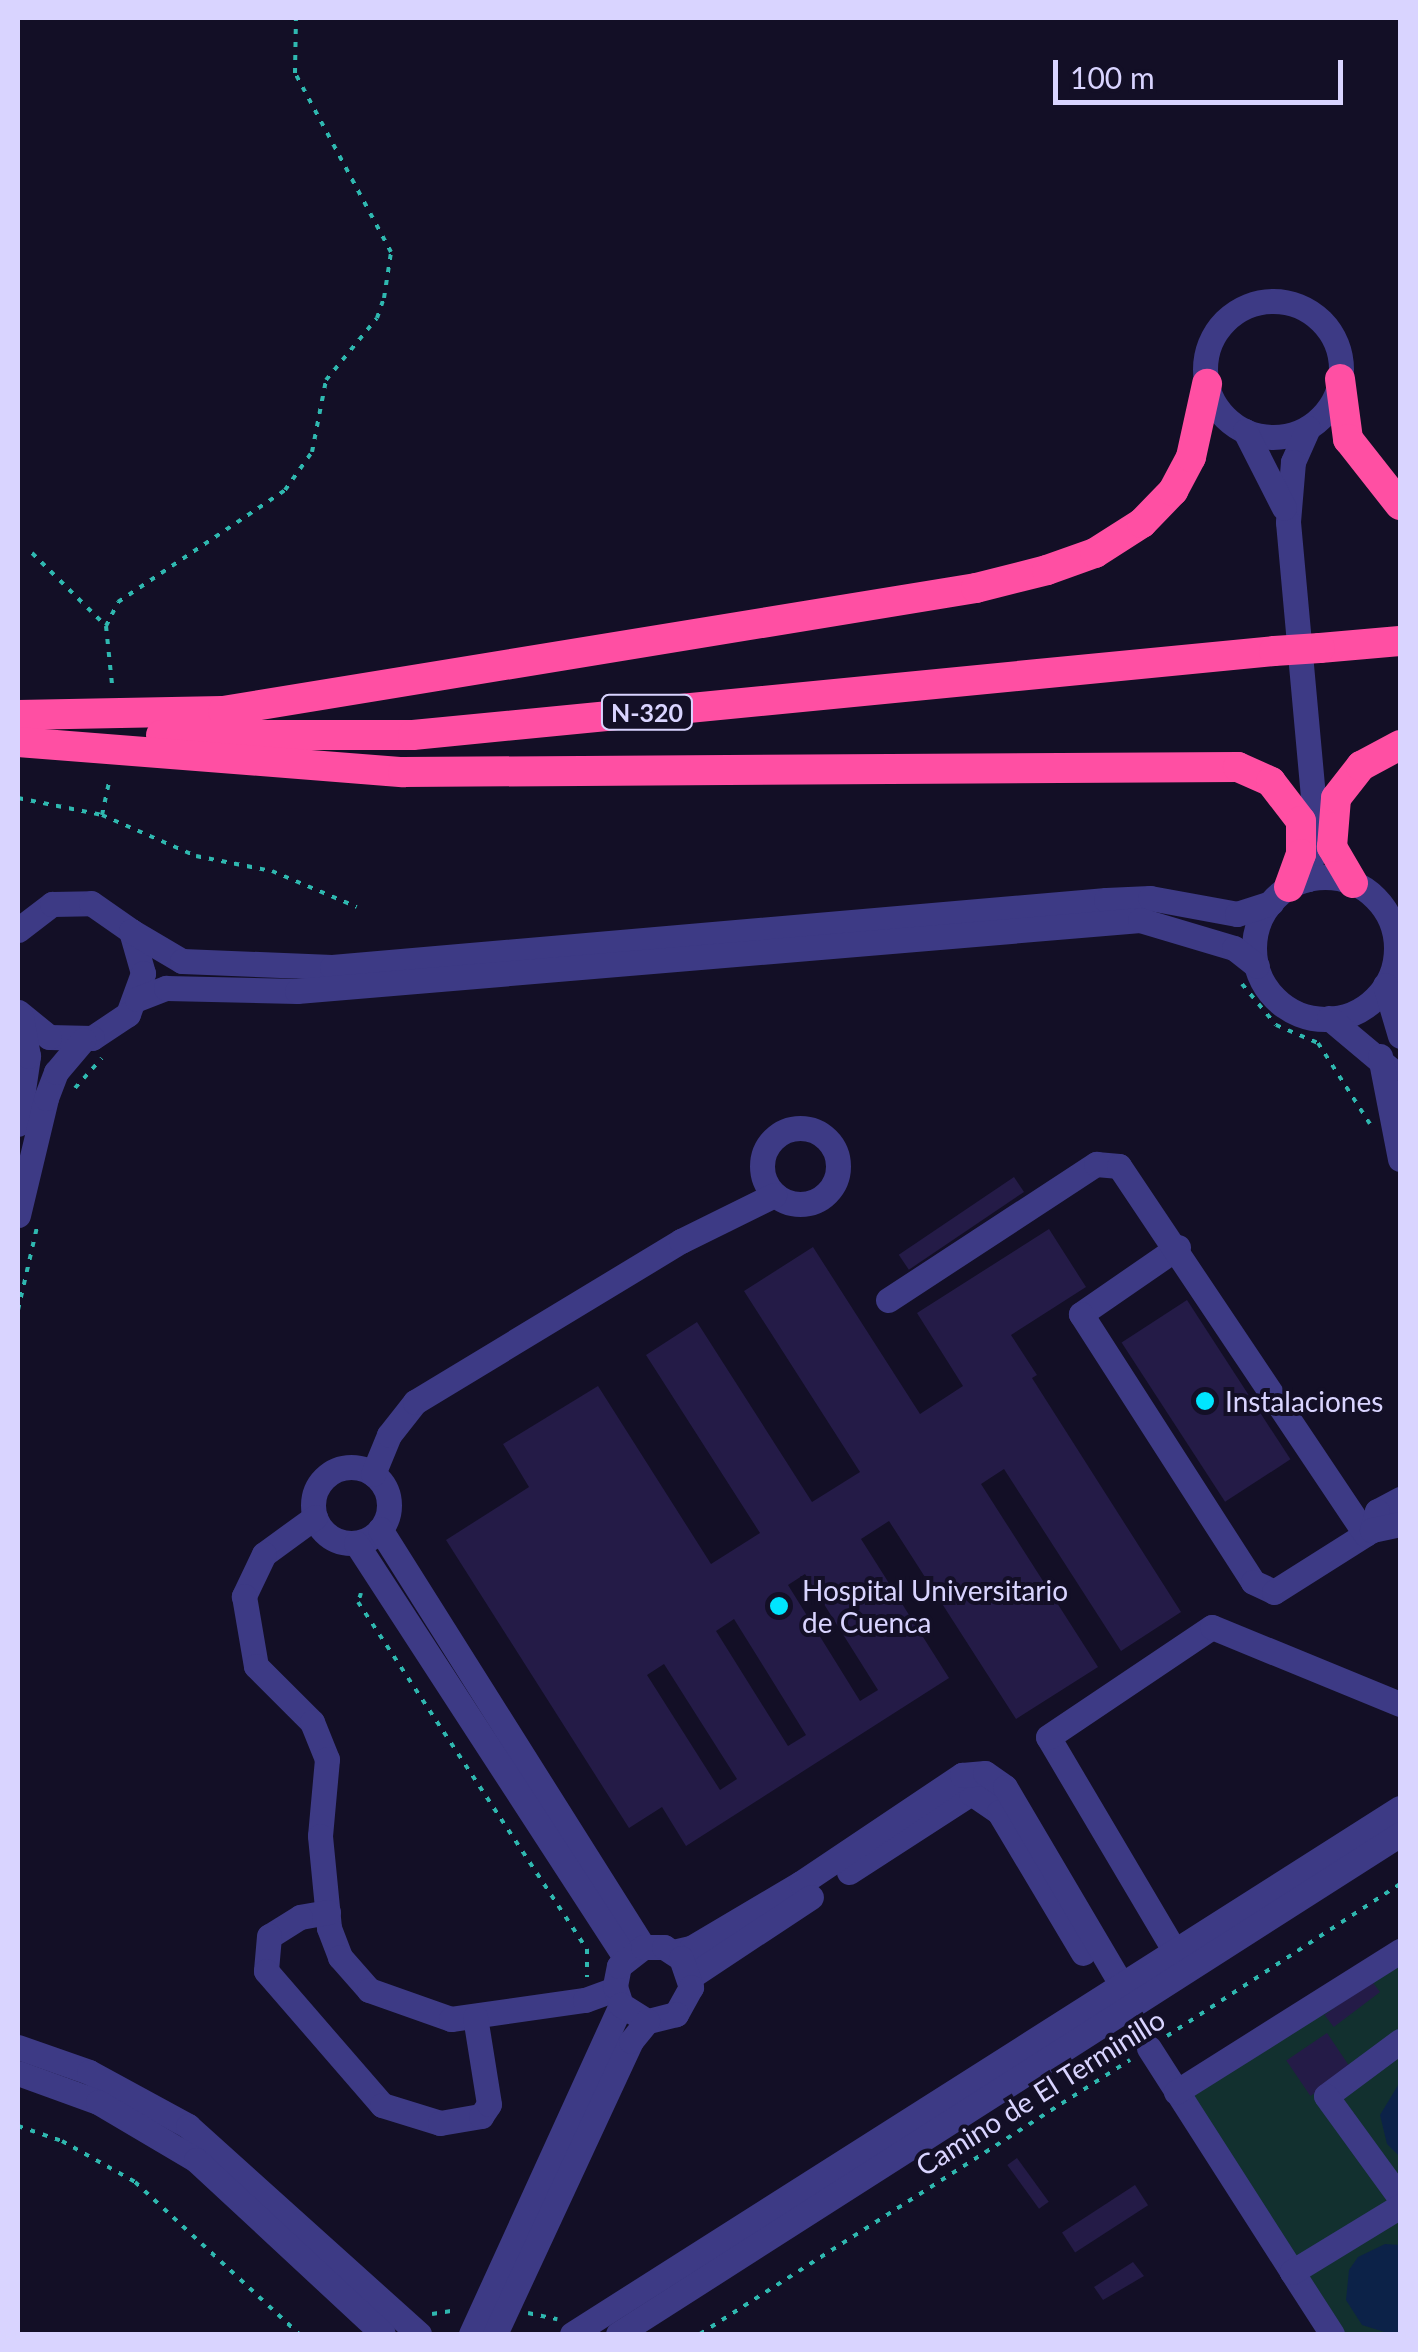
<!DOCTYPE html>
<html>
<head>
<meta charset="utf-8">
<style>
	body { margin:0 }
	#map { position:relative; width:1418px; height:2352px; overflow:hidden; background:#130f26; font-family:Lato,sans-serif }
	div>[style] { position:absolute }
	.green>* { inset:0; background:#12302f }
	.water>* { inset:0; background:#0c2248 }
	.building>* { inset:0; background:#241b47; transform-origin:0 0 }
	.path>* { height:4px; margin-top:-2px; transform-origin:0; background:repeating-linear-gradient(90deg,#2fb8b0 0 5px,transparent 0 13px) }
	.minor>* { height:25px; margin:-12.5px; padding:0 12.5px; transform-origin:12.5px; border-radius:12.5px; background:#3d3a85 }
	.minor>.ring { margin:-12.5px; padding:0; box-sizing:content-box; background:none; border:25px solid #3d3a85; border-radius:50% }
	.highway>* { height:30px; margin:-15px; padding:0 15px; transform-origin:15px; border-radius:15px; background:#ff4fa3 }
	.highway-bridge>* { height:30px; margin:-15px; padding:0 15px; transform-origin:15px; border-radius:15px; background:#ff4fa3 }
	.dots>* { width:28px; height:28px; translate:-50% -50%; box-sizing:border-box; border:5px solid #130f26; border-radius:50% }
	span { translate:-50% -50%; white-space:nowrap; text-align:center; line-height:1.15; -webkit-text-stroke:8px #130f26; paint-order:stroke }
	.shield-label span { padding:2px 8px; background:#130f26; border:2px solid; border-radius:8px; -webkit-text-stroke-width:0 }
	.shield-label { font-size:25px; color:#d9d4ff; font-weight:700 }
	.poi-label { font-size:28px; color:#d9d4ff }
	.left { translate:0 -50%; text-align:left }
	.street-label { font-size:28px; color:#d9d4ff }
	.frame { position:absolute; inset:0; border:20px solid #d9d4ff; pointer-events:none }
	.scale { position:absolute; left:1053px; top:60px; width:290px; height:45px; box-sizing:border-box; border:5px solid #d9d4ff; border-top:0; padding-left:12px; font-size:30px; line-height:35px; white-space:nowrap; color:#d9d4ff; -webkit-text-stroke:8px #130f26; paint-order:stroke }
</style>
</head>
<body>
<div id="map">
	<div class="green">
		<div style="clip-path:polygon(1400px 1961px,1400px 2334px,1340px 2334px,1178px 2099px)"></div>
	</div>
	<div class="water">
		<div style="clip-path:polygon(1400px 2082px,1400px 2157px,1387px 2144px,1380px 2115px)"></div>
		<div style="clip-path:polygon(1385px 2244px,1400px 2245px,1400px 2333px,1391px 2334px,1362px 2325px,1346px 2300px,1349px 2270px,1358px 2257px)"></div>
	</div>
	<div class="building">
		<div style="left:1014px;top:1177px;width:18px;height:139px;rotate:56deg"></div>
		<div style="clip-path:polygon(evenodd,1049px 1229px,1086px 1287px,1011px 1335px,1037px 1375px,1032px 1378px,1181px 1612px,1121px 1651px,1004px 1469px,981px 1484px,1098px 1667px,1016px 1719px,889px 1521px,861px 1539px,949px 1678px,686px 1846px,662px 1807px,629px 1828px,446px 1540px,529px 1487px,503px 1444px,598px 1386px,711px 1564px,760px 1533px,646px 1355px,697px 1322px,812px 1502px,860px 1472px,744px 1291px,813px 1247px,920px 1414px,963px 1386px,917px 1313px,1049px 1229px,805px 1574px,878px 1690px,860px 1701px,788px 1585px,805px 1574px,1049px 1229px,734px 1619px,806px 1735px,788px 1746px,716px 1631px,734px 1619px,1049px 1229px,664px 1664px,737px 1779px,720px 1790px,647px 1675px,664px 1664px)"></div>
		<div style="left:1187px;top:1300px;width:190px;height:78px;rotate:57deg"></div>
		<div style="left:1371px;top:1980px;width:15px;height:58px;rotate:53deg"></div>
		<div style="left:1327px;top:2033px;width:43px;height:49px;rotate:56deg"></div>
		<div style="left:1017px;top:2158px;width:54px;height:12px;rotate:54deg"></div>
		<div style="left:1135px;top:2185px;width:24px;height:87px;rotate:57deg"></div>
		<div style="clip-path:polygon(1133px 2262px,1144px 2276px,1103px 2300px,1094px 2287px)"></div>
	</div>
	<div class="path">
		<div style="left:32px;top:553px;width:104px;rotate:44.6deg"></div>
		<div style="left:106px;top:626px;width:58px;rotate:84.1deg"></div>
		<div style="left:106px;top:626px;width:27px;rotate:-63deg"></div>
		<div style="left:118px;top:602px;width:201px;rotate:-33.8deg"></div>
		<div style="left:285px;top:490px;width:47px;rotate:-54.6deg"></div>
		<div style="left:312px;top:452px;width:73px;rotate:-79deg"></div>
		<div style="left:326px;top:380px;width:80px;rotate:-50.6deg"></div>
		<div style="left:377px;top:318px;width:21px;rotate:-71deg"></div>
		<div style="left:384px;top:298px;width:47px;rotate:-81.3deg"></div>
		<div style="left:391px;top:252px;width:203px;rotate:-118.2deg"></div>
		<div style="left:295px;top:73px;width:55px;rotate:-89deg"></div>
		<div style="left:18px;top:798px;width:86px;rotate:11.4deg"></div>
		<div style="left:102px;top:815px;width:103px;rotate:23.6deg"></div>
		<div style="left:196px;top:856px;width:77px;rotate:11.2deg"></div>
		<div style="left:272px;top:871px;width:92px;rotate:23deg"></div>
		<div style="left:102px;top:815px;width:34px;rotate:-78deg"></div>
		<div style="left:1242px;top:984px;width:53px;rotate:50.3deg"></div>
		<div style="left:1276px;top:1025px;width:46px;rotate:23.2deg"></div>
		<div style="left:1318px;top:1043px;width:96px;rotate:57.3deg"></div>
		<div style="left:75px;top:1088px;width:40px;rotate:-48deg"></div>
		<div style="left:18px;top:1310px;width:85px;rotate:-77.1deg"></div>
		<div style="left:361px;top:1593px;width:9px;rotate:108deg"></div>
		<div style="left:358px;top:1602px;width:416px;rotate:56.6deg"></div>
		<div style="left:587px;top:1949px;width:28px;rotate:90deg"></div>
		<div style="left:1167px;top:2036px;width:278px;rotate:-33.1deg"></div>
		<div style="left:18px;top:2126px;width:46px;rotate:18.8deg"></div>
		<div style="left:62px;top:2141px;width:84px;rotate:29.3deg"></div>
		<div style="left:135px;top:2182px;width:224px;rotate:42.8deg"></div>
		<div style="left:528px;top:2313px;width:30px;rotate:12deg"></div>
		<div style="left:432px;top:2314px;width:24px;rotate:-9deg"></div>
		<div style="left:700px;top:2334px;width:510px;rotate:-32.51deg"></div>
	</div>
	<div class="minor">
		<div class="ring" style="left:1205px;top:301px;width:111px;height:111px"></div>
		<div style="left:1308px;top:428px;width:37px;rotate:114deg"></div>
		<div style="left:1293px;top:462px;width:60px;rotate:94.8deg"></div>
		<div style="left:1288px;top:522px;width:310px;rotate:84.8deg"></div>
		<div style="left:1316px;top:831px;width:49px;rotate:99.5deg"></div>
		<div style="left:1245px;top:431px;width:86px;rotate:63.1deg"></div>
		<div class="ring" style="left:1254px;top:877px;width:117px;height:117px"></div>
		<div style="left:18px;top:930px;width:43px;rotate:-37.4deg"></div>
		<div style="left:52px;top:904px;width:39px;rotate:-1deg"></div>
		<div style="left:91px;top:903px;width:49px;rotate:35deg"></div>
		<div style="left:131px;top:931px;width:44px;rotate:74.1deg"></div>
		<div style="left:143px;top:973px;width:44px;rotate:110.1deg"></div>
		<div style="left:128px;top:1014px;width:43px;rotate:146.3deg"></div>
		<div style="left:92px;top:1038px;width:43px;rotate:-178.7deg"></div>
		<div style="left:49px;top:1037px;width:40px;rotate:-141deg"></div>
		<div style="left:131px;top:931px;width:59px;rotate:30.5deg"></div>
		<div style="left:182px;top:961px;width:150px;rotate:2.3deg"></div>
		<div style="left:332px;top:967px;width:777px;rotate:-4.95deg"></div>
		<div style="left:1106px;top:900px;width:44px;rotate:-2.6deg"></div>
		<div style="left:1150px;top:898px;width:88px;rotate:10.4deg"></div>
		<div style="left:1237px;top:914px;width:36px;rotate:-18deg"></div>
		<div style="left:1385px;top:985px;width:53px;rotate:73.6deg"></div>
		<div style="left:137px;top:999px;width:31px;rotate:-21deg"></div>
		<div style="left:166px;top:988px;width:131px;rotate:1.3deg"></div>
		<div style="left:297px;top:991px;width:846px;rotate:-4.81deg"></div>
		<div style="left:1140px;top:920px;width:98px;rotate:16.6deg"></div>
		<div style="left:1234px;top:948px;width:29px;rotate:38deg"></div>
		<div style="left:1329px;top:1018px;width:80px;rotate:39.9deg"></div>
		<div style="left:1380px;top:1056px;width:105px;rotate:79deg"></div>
		<div style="left:18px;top:1124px;width:69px;rotate:-81.6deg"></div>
		<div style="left:28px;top:1056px;width:40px;rotate:-100deg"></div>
		<div class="ring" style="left:762px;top:1128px;width:51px;height:51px"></div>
		<div style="left:18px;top:1215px;width:120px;rotate:-76.5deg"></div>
		<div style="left:46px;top:1098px;width:28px;rotate:-69deg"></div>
		<div style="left:56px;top:1072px;width:42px;rotate:-49.8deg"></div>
		<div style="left:1178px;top:1247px;width:118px;rotate:145.4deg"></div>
		<div style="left:1081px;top:1314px;width:318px;rotate:57.3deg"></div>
		<div style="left:1253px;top:1582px;width:23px;rotate:25deg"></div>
		<div style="left:1274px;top:1592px;width:116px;rotate:-32.3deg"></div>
		<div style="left:888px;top:1300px;width:249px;rotate:-33.2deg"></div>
		<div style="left:1096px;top:1164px;width:23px;rotate:5deg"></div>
		<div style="left:1119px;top:1166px;width:443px;rotate:56.2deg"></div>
		<div class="ring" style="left:313px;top:1467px;width:51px;height:51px"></div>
		<div style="left:373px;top:1474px;width:42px;rotate:-67.7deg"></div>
		<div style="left:389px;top:1435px;width:42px;rotate:-51.8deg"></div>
		<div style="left:415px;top:1402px;width:311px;rotate:-31.2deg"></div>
		<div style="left:681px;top:1241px;width:104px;rotate:-26.3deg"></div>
		<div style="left:1400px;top:1499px;width:26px;rotate:152deg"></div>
		<div style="left:1377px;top:1511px;width:20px;rotate:105deg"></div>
		<div style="left:1372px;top:1530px;width:29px;rotate:-12deg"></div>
		<div style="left:315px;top:1517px;width:63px;rotate:144deg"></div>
		<div style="left:264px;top:1554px;width:47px;rotate:115.5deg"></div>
		<div style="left:244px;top:1596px;width:71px;rotate:80.3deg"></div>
		<div style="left:256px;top:1666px;width:79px;rotate:45deg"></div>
		<div style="left:312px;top:1722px;width:40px;rotate:68deg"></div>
		<div style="left:327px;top:1759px;width:77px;rotate:95.2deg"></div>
		<div style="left:320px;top:1836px;width:92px;rotate:84.4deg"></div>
		<div style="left:329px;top:1928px;width:31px;rotate:69deg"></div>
		<div style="left:340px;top:1957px;width:44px;rotate:48.7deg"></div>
		<div style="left:369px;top:1990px;width:87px;rotate:19.5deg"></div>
		<div style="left:451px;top:2019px;width:135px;rotate:-8.1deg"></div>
		<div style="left:585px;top:2000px;width:32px;rotate:-20deg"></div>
		<div style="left:380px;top:1529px;width:494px;rotate:57.8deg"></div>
		<div style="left:356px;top:1543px;width:495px;rotate:57deg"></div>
		<div style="left:849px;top:1872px;width:145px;rotate:-32.9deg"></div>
		<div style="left:971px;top:1793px;width:34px;rotate:34deg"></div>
		<div style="left:999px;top:1812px;width:164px;rotate:59.2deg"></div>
		<div style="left:328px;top:1912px;width:28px;rotate:170deg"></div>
		<div style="left:300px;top:1917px;width:36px;rotate:148deg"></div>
		<div style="left:269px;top:1936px;width:35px;rotate:95deg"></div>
		<div style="left:266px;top:1971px;width:177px;rotate:49.1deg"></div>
		<div style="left:382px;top:2105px;width:61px;rotate:17.2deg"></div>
		<div style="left:440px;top:2123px;width:42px;rotate:-9.7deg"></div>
		<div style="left:481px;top:2116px;width:14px;rotate:-56deg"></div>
		<div style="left:489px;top:2104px;width:88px;rotate:-99.1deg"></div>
		<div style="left:673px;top:1952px;width:18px;rotate:-13deg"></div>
		<div style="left:691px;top:1948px;width:128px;rotate:-30.6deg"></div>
		<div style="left:801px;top:1883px;width:194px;rotate:-33.9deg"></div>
		<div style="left:962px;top:1775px;width:23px;rotate:-5deg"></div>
		<div style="left:985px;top:1773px;width:24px;rotate:35deg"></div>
		<div style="left:1005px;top:1787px;width:234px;rotate:59.5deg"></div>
		<div style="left:1177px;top:1955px;width:253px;rotate:-120.6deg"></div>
		<div style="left:1048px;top:1737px;width:197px;rotate:-33.9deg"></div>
		<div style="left:1212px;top:1627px;width:203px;rotate:22.3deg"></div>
		<div style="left:690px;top:1977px;width:145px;rotate:-33.5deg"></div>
		<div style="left:1400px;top:2041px;width:92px;rotate:143.4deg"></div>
		<div style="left:1326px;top:2096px;width:126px;rotate:54deg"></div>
		<div style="left:18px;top:2047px;width:75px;rotate:19.4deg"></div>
		<div style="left:89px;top:2072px;width:113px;rotate:28.6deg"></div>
		<div style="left:188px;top:2126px;width:311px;rotate:42deg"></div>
		<div style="left:1149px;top:2048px;width:266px;rotate:57.4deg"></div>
		<div style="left:18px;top:2073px;width:85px;rotate:19.9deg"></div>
		<div style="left:98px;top:2102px;width:114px;rotate:30.6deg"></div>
		<div style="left:196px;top:2160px;width:255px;rotate:42.9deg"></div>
		<div style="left:1176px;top:2092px;width:265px;rotate:-32.2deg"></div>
		<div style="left:471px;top:2334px;width:362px;rotate:-65.5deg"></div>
		<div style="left:621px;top:2005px;width:20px;rotate:-108deg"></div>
		<div style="left:615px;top:1986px;width:20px;rotate:-79deg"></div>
		<div style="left:619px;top:1966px;width:31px;rotate:-38deg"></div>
		<div style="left:643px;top:1947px;width:21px"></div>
		<div style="left:664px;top:1947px;width:20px;rotate:33deg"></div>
		<div style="left:681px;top:1958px;width:31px;rotate:71deg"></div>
		<div style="left:691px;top:1987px;width:31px;rotate:119deg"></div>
		<div style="left:676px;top:2014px;width:30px;rotate:166deg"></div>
		<div style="left:647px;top:2021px;width:31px;rotate:-148deg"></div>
		<div style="left:495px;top:2334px;width:323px;rotate:-65.1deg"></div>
		<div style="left:631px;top:2041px;width:26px;rotate:-51deg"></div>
		<div style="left:572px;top:2334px;width:981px;rotate:-32.43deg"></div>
		<div style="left:618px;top:2334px;width:928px;rotate:-32.59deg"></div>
		<div style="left:1332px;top:2334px;width:74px;rotate:-122.8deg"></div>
		<div style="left:1292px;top:2272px;width:127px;rotate:-31.4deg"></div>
	</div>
	<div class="highway">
		<div style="left:1340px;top:379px;width:61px;rotate:82.4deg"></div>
		<div style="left:1348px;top:439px;width:84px;rotate:51.8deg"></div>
		<div style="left:1320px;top:648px;width:80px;rotate:-5deg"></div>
		<div style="left:18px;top:715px;width:205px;rotate:-1.1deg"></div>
		<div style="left:223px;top:711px;width:763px;rotate:-9.28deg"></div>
		<div style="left:976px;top:588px;width:73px;rotate:-14.2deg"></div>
		<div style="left:1047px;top:570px;width:51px;rotate:-19.5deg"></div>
		<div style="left:1095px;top:553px;width:56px;rotate:-32.6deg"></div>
		<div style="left:1142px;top:523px;width:45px;rotate:-45.9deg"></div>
		<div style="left:1173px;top:491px;width:38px;rotate:-62deg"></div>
		<div style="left:1191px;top:457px;width:75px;rotate:-77.6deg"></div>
		<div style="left:161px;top:735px;width:252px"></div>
		<div style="left:413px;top:735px;width:865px;rotate:-5.57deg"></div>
		<div style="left:18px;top:742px;width:386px;rotate:4.5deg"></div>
		<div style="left:403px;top:772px;width:835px;rotate:-0.34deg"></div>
		<div style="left:1238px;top:767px;width:36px;rotate:24deg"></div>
		<div style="left:1271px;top:782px;width:49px;rotate:52.4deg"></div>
		<div style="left:1301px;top:821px;width:33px;rotate:90deg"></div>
		<div style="left:1301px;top:854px;width:35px;rotate:110deg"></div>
		<div style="left:1353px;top:883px;width:42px;rotate:-120.3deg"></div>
		<div style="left:1332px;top:847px;width:49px;rotate:-85.3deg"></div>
		<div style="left:1336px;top:798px;width:41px;rotate:-52deg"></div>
		<div style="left:1361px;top:766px;width:44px;rotate:-28.3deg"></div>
	</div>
	<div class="highway-bridge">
		<div style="left:1274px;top:651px;width:46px;rotate:-3.7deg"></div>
	</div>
	<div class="dots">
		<div style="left:1205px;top:1401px;background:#00e5ff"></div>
		<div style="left:779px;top:1606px;background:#00e5ff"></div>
	</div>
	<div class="shield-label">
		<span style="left:647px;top:712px">N-320</span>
	</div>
	<div class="poi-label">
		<span class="left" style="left:1225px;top:1401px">Instalaciones</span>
		<span class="left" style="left:802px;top:1606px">Hospital Universitario<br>de Cuenca</span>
	</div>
	<div class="street-label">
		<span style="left:1040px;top:2092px;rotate:-32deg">Camino de El Terminillo</span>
	</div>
	<div class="frame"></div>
	<div class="scale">100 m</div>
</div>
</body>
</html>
